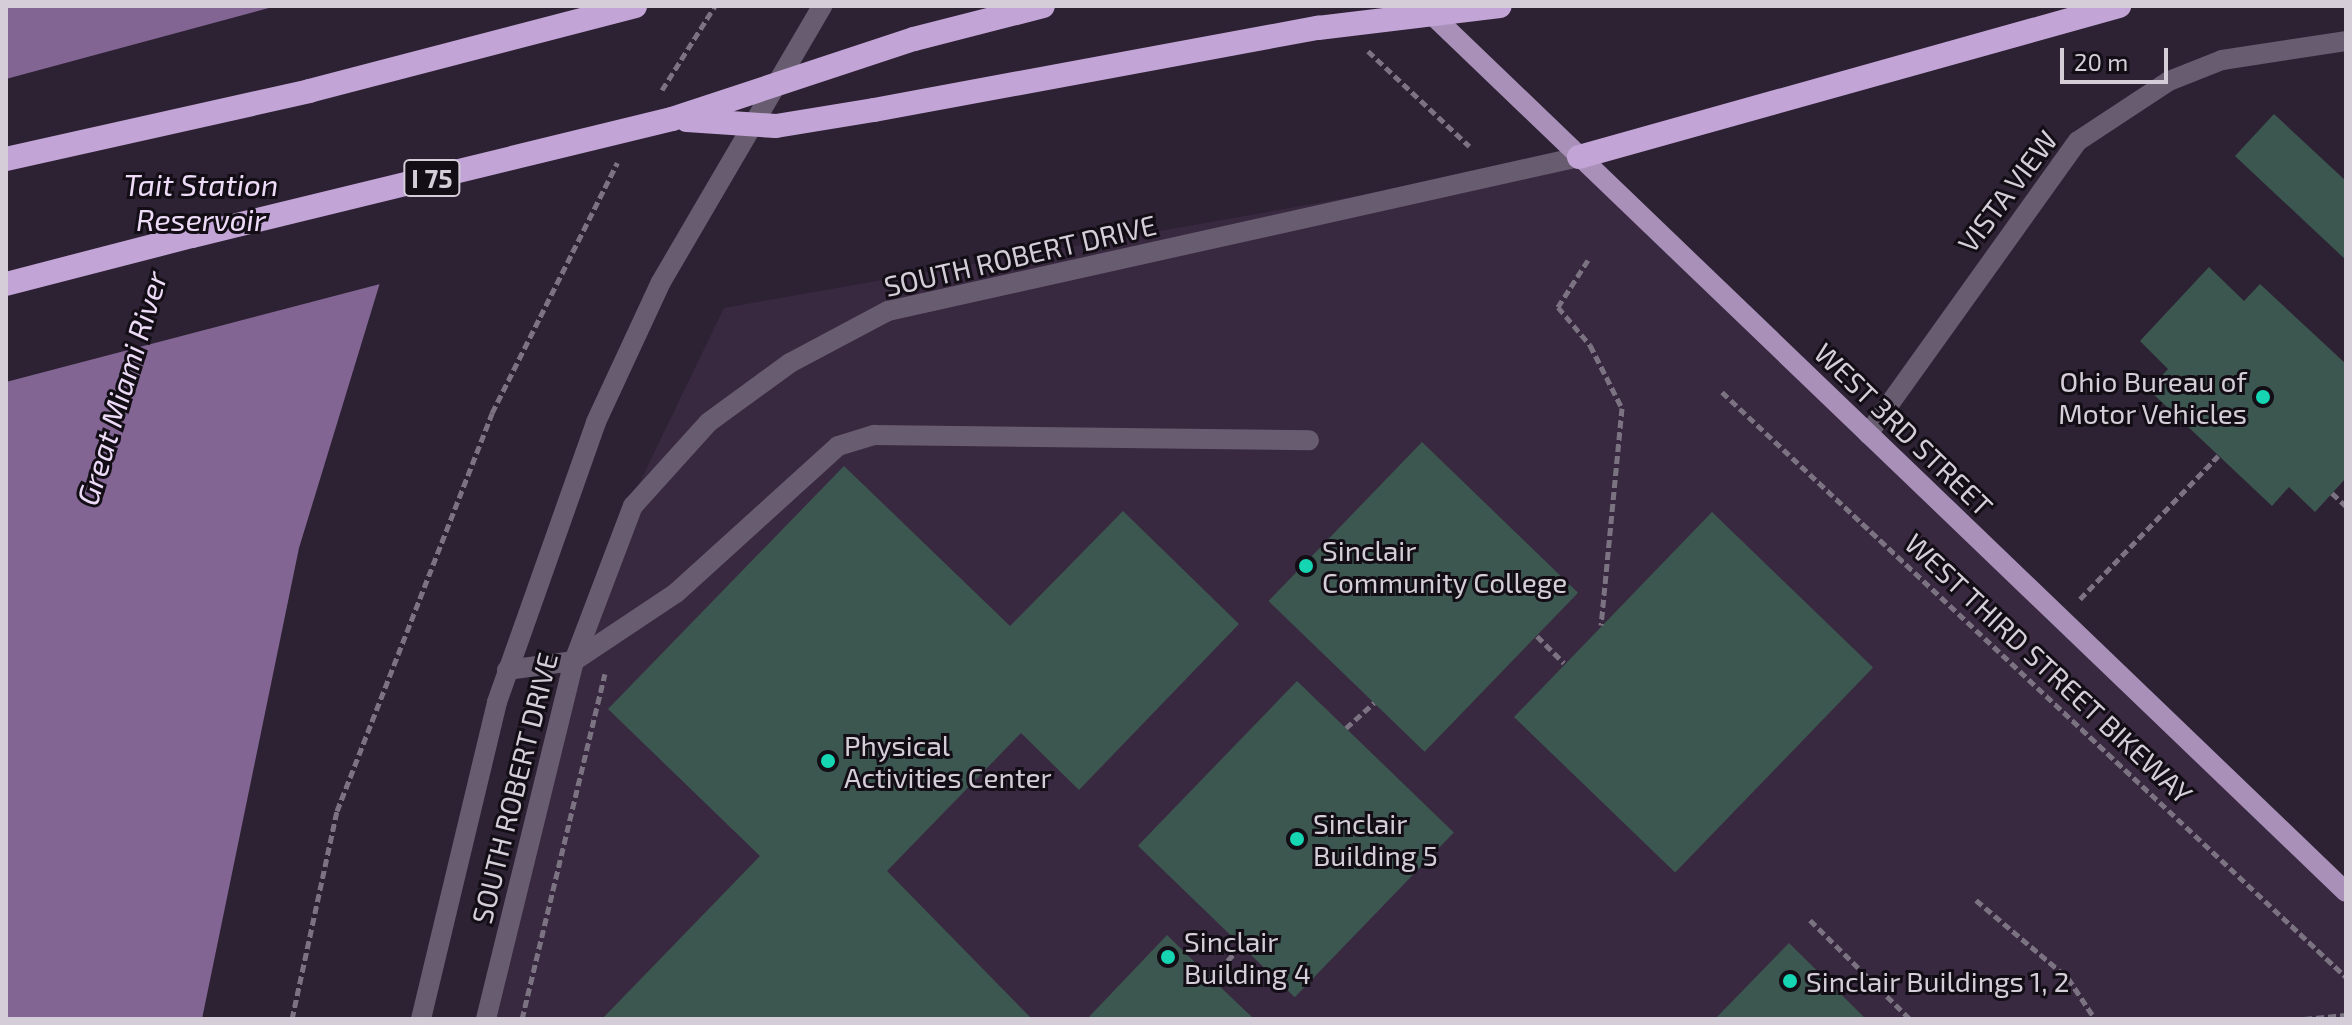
<!DOCTYPE html>
<html>
<head>
<meta charset="utf-8">
<style>
	body { margin:0 }
	#map { position:relative; width:2352px; height:1025px; overflow:hidden; background:#2d2234; font-family:"Exo 2",sans-serif }
	div>[style] { position:absolute }
	.built>* { inset:0; background:#382940 }
	.water>* { inset:0; background:#826592 }
	.pier>* { inset:0; background:#2d2234 }
	.building>* { inset:0; background:#3c574f; transform-origin:0 0 }
	.path>* { height:5px; margin-top:-2.5px; transform-origin:0; background:repeating-linear-gradient(90deg,#7c7382 0 8px,transparent 0 12px) }
	.minor>* { height:20px; margin:-10px; padding:0 10px; transform-origin:10px; border-radius:10px; background:#685c70 }
	.major>* { height:20px; margin:-10px; padding:0 10px; transform-origin:10px; border-radius:10px; background:#a990b9 }
	.highway>* { height:24px; margin:-12px; padding:0 12px; transform-origin:12px; border-radius:12px; background:#c3a4d6 }
	.highway-bridge>* { height:24px; margin:-12px; padding:0 12px; transform-origin:12px; border-radius:12px; background:#c3a4d6 }
	.dots>* { width:22px; height:22px; translate:-50% -50%; box-sizing:border-box; border:4px solid #130e16; border-radius:50% }
	span { translate:-50% -50%; white-space:nowrap; text-align:center; line-height:1.15; -webkit-text-stroke:6px #130e16; paint-order:stroke }
	.shield-label span { padding:2px 6px; background:#130e16; border:2px solid; border-radius:6px; -webkit-text-stroke-width:0 }
	.shield-label { font-size:26px; color:#d5ced9; font-weight:700 }
	.street-label { font-size:28px; color:#d5ced9 }
	.poi-label { font-size:28px; color:#d5ced9 }
	.right { translate:-100% -50%; text-align:right }
	.left { translate:0 -50%; text-align:left }
	.water-label { font-size:30px; color:#eddbf8; font-style:italic }
	.frame { position:absolute; inset:0; border:8px solid #d5ced9; pointer-events:none }
	.scale { position:absolute; left:2060px; top:48px; width:108px; height:36px; box-sizing:border-box; border:4px solid #d5ced9; border-top:0; padding-left:10px; font-size:24px; line-height:28px; white-space:nowrap; color:#d5ced9; -webkit-text-stroke:6px #130e16; paint-order:stroke }
</style>
</head>
<body>
<div id="map">
	<div class="built">
		<div style="clip-path:polygon(1579px 157px,2346px 892px,2346px 1019px,486px 1019px,556px 718px,625px 513px,724px 308px)"></div>
	</div>
	<div class="water">
		<div style="clip-path:polygon(6px 6px,513px 6px,397px 227px,299px 548px,202px 1019px,6px 1019px)"></div>
	</div>
	<div class="pier">
		<div style="clip-path:polygon(276px 6px,517px 6px,401px 229px,384px 283px,6px 382px,6px 79px)"></div>
	</div>
	<div class="building">
		<div style="clip-path:polygon(2274px 114px,2346px 181px,2346px 260px,2235px 156px)"></div>
		<div style="clip-path:polygon(2209px 267px,2244px 301px,2260px 284px,2346px 364px,2346px 478px,2315px 512px,2289px 487px,2272px 506px,2149px 390px,2168px 369px,2140px 341px)"></div>
		<div style="left:1422px;top:442px;width:217px;height:221px;rotate:44deg"></div>
		<div style="clip-path:polygon(844px 466px,1010px 626px,1123px 511px,1239px 624px,1079px 790px,1021px 733px,887px 871px,1032px 1019px,602px 1019px,760px 856px,608px 709px)"></div>
		<div style="left:1712px;top:512px;width:224px;height:285px;rotate:44deg"></div>
		<div style="left:1297px;top:681px;width:218px;height:229px;rotate:44deg"></div>
		<div style="clip-path:polygon(1167px 935px,1212px 979px,1254px 1019px,1087px 1019px)"></div>
		<div style="clip-path:polygon(1789px 943px,1866px 1019px,1715px 1019px)"></div>
	</div>
	<div class="path">
		<div style="left:1368px;top:51px;width:139px;rotate:43.2deg"></div>
		<div style="left:662px;top:90px;width:99px;rotate:-57.8deg"></div>
		<div style="left:1588px;top:260px;width:56px;rotate:122.6deg"></div>
		<div style="left:1558px;top:307px;width:50px;rotate:49.9deg"></div>
		<div style="left:1590px;top:345px;width:71px;rotate:63.1deg"></div>
		<div style="left:1622px;top:408px;width:218px;rotate:95.5deg"></div>
		<div style="left:1722px;top:392px;width:855px;rotate:43.15deg"></div>
		<div style="left:2332px;top:493px;width:19px;rotate:43deg"></div>
		<div style="left:2080px;top:599px;width:199px;rotate:-46deg"></div>
		<div style="left:1537px;top:636px;width:38px;rotate:45deg"></div>
		<div style="left:1346px;top:728px;width:38px;rotate:-42deg"></div>
		<div style="left:1976px;top:900px;width:121px;rotate:40.3deg"></div>
		<div style="left:2068px;top:978px;width:49px;rotate:56.6deg"></div>
		<div style="left:1810px;top:920px;width:141px;rotate:44.7deg"></div>
		<div style="left:1212px;top:979px;width:46px;rotate:-49.4deg"></div>
		<div style="left:292px;top:1019px;width:213px;rotate:-77.8deg"></div>
		<div style="left:337px;top:811px;width:427px;rotate:-68.7deg"></div>
		<div style="left:492px;top:413px;width:280px;rotate:-63.4deg"></div>
		<div style="left:522px;top:1019px;width:355px;rotate:-76.5deg"></div>
		<div style="left:2304px;top:1019px;width:42px;rotate:-5.4deg"></div>
	</div>
	<div class="minor">
		<div style="left:1868px;top:434px;width:360px;rotate:-54.4deg"></div>
		<div style="left:2078px;top:141px;width:109px;rotate:-33.4deg"></div>
		<div style="left:2169px;top:81px;width:57px;rotate:-21.6deg"></div>
		<div style="left:2222px;top:60px;width:125px;rotate:-8.7deg"></div>
		<div style="left:507px;top:670px;width:68px;rotate:-7.7deg"></div>
		<div style="left:574px;top:661px;width:123px;rotate:-33.7deg"></div>
		<div style="left:676px;top:593px;width:219px;rotate:-42.2deg"></div>
		<div style="left:838px;top:446px;width:38px;rotate:-17deg"></div>
		<div style="left:874px;top:435px;width:435px;rotate:0.7deg"></div>
		<div style="left:421px;top:1019px;width:326px;rotate:-76.5deg"></div>
		<div style="left:497px;top:702px;width:297px;rotate:-70.5deg"></div>
		<div style="left:596px;top:422px;width:154px;rotate:-65.1deg"></div>
		<div style="left:661px;top:282px;width:320px;rotate:-59.7deg"></div>
		<div style="left:486px;top:1019px;width:369px;rotate:-76.2deg"></div>
		<div style="left:574px;top:661px;width:166px;rotate:-69.2deg"></div>
		<div style="left:633px;top:506px;width:113px;rotate:-47.9deg"></div>
		<div style="left:709px;top:422px;width:100px;rotate:-36.1deg"></div>
		<div style="left:790px;top:363px;width:111px;rotate:-28deg"></div>
		<div style="left:888px;top:311px;width:708px;rotate:-12.56deg"></div>
	</div>
	<div class="major">
		<div style="left:1423px;top:6px;width:1279px;rotate:43.83deg"></div>
	</div>
	<div class="highway">
		<div style="left:914px;top:39px;width:133px;rotate:-14.3deg"></div>
		<div style="left:874px;top:110px;width:452px;rotate:-10.5deg"></div>
		<div style="left:1579px;top:157px;width:561px;rotate:-15.62deg"></div>
		<div style="left:6px;top:159px;width:311px;rotate:-12.6deg"></div>
		<div style="left:309px;top:91px;width:337px;rotate:-14.6deg"></div>
		<div style="left:6px;top:284px;width:192px;rotate:-14.5deg"></div>
	</div>
	<div class="highway-bridge">
		<div style="left:1318px;top:28px;width:183px;rotate:-6.9deg"></div>
		<div style="left:687px;top:120px;width:89px;rotate:3.9deg"></div>
		<div style="left:776px;top:126px;width:99px;rotate:-9.3deg"></div>
		<div style="left:192px;top:236px;width:494px;rotate:-13.7deg"></div>
		<div style="left:672px;top:119px;width:255px;rotate:-18.3deg"></div>
	</div>
	<div class="dots">
		<div style="left:2263px;top:397px;background:#16d5b3"></div>
		<div style="left:1306px;top:566px;background:#16d5b3"></div>
		<div style="left:828px;top:761px;background:#16d5b3"></div>
		<div style="left:1297px;top:839px;background:#16d5b3"></div>
		<div style="left:1168px;top:957px;background:#16d5b3"></div>
		<div style="left:1790px;top:981px;background:#16d5b3"></div>
	</div>
	<div class="shield-label">
		<span style="left:432px;top:178px">I 75</span>
	</div>
	<div class="street-label">
		<span style="left:2007px;top:191px;rotate:-53deg">VISTA VIEW</span>
		<span style="left:1020px;top:255px;rotate:-13deg">SOUTH ROBERT DRIVE</span>
		<span style="left:1904px;top:429px;rotate:44deg">WEST 3RD STREET</span>
		<span style="left:2049px;top:668px;rotate:43deg">WEST THIRD STREET BIKEWAY</span>
		<span style="left:514px;top:788px;rotate:-76deg">SOUTH ROBERT DRIVE</span>
	</div>
	<div class="poi-label">
		<span class="right" style="left:2247px;top:397px">Ohio Bureau of<br>Motor Vehicles</span>
		<span class="left" style="left:1322px;top:566px">Sinclair<br>Community College</span>
		<span class="left" style="left:844px;top:761px">Physical<br>Activities Center</span>
		<span class="left" style="left:1313px;top:839px">Sinclair<br>Building 5</span>
		<span class="left" style="left:1184px;top:957px">Sinclair<br>Building 4</span>
		<span class="left" style="left:1806px;top:981px">Sinclair Buildings 1, 2</span>
	</div>
	<div class="water-label">
		<span style="left:201px;top:201px">Tait Station<br>Reservoir</span>
		<span style="left:121px;top:388px;rotate:-73deg">Great Miami River</span>
	</div>
	<div class="frame"></div>
	<div class="scale">20 m</div>
</div>
</body>
</html>
